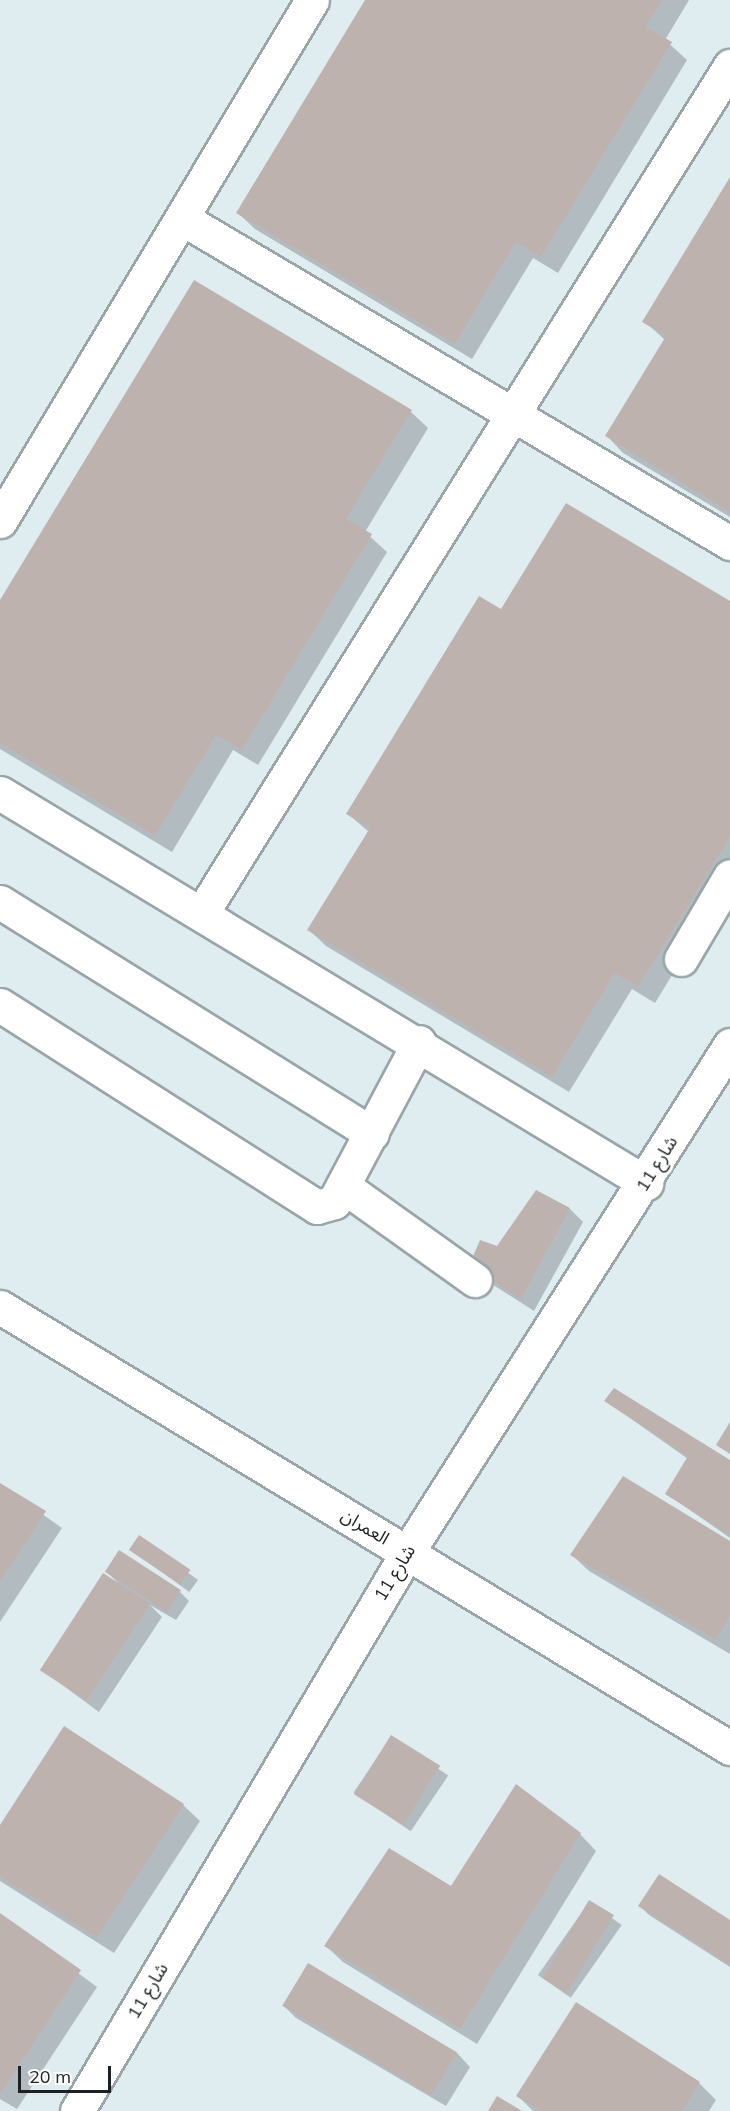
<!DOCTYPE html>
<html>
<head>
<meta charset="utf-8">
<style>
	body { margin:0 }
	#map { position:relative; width:730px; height:2111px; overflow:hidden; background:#dfecf0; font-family:Mulish,"Noto Sans Arabic",sans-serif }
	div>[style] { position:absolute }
	.shadow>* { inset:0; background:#0003; transform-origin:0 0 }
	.building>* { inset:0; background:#beb2ae; transform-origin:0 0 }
	.roads { filter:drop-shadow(2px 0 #99a5a9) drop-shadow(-2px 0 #99a5a9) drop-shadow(0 2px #99a5a9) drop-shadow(0 -2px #99a5a9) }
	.minor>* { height:33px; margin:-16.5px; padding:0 16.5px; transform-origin:16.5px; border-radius:16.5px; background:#fff }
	span { translate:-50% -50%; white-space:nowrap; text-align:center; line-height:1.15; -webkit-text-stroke:6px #fff; paint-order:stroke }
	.street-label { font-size:18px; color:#1d2123 }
	.scale { position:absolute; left:18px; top:2066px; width:93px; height:27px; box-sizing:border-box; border:3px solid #1d2123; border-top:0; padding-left:8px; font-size:18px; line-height:21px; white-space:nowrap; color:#1d2123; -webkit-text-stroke:4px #fff; paint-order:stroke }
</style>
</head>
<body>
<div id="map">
	<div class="shadow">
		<div style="clip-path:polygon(367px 0,689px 0,665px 40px,687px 60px,558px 273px,533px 258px,472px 359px,255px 229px,238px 213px)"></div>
		<div style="clip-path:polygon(730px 180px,730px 517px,623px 453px,607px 436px,665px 340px,644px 321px)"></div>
		<div style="clip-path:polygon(411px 412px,428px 428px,365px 532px,387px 552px,258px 765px,233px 750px,172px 852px,0 749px,0 603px)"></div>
		<div style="clip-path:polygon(730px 603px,730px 880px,655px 1003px,632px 989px,569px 1092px,326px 946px,309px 930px,369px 832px,348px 814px,502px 611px)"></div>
		<div style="clip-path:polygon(570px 1209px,583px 1222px,534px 1311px,484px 1279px,498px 1248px)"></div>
		<div style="clip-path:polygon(606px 1401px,730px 1461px,730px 1538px,667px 1494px,688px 1459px)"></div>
		<div style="clip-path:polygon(0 1484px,62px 1528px,0 1622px)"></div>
		<div style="left:139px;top:1537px;width:73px;height:15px;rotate:36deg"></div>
		<div style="clip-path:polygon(730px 1543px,730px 1654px,589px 1571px,572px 1555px)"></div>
		<div style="clip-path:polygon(107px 1572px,180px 1592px,189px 1601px,176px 1620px,150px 1605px,162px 1617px,99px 1712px,42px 1670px,118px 1583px)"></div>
		<div style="left:391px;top:1737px;width:69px;height:67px;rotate:34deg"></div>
		<div style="clip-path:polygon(183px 1805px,200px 1821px,114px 1953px,0 1881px,0 1827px)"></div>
		<div style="clip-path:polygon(580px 1834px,596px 1851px,477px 2044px,343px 1962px,326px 1946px)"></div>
		<div style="left:589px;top:1902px;width:40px;height:89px;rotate:35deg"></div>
		<div style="clip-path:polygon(640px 1906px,730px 1921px,730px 1967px,649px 1915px)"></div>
		<div style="clip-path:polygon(0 1915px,97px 1987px,17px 2109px,0 2099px)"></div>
		<div style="clip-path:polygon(576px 2004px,699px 2083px,716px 2100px,709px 2111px,533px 2111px,518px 2096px)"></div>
		<div style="clip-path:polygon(283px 2005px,457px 2053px,470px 2067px,446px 2106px,296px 2018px)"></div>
	</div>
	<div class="building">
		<div style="clip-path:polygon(365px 0,662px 0,646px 27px,672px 42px,541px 257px,516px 242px,455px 344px,236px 213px)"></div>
		<div style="clip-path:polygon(730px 177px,730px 512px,605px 436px,666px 336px,642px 322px)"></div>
		<div style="clip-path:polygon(194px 280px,412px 410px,346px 519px,372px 534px,242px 750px,216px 735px,155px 836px,0 743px,0 600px)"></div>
		<div style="clip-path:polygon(566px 503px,730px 601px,730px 837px,638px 987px,615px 973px,552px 1077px,307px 930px,370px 828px,346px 814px,479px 596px,501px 609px)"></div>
		<div style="clip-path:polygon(536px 1190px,570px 1208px,521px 1299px,469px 1266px,480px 1240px,497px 1246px)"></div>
		<div style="clip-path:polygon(614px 1388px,730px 1460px,730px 1535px,665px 1494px,688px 1456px,604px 1401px)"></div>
		<div style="clip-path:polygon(730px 1422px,730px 1454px,716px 1445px)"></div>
		<div style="clip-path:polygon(623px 1476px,730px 1541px,730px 1616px,716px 1640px,570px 1555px)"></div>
		<div style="clip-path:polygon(0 1483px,46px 1511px,0 1581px)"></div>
		<div style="left:139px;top:1535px;width:62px;height:18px;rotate:34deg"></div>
		<div style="left:119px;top:1550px;width:74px;height:26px;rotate:33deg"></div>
		<div style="left:103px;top:1573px;width:56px;height:116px;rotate:33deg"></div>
		<div style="clip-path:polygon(64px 1726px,184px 1804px,97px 1938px,0 1876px,0 1825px)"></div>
		<div style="left:391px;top:1735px;width:58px;height:70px;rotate:32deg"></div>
		<div style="clip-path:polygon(516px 1784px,581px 1833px,460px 2029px,324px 1946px,389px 1848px,451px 1886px)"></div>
		<div style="clip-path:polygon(659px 1874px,730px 1920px,730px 1965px,638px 1906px)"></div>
		<div style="left:589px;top:1900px;width:29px;height:91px;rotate:31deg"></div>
		<div style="clip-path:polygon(0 1913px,81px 1970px,0 2094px)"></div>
		<div style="left:308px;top:1963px;width:174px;height:50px;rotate:31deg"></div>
		<div style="clip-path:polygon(576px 2002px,700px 2082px,682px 2111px,540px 2111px,516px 2096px)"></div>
		<div style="clip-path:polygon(497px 2096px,522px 2111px,488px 2111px)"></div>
	</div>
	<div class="roads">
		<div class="minor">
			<div style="left:183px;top:219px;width:636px;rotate:30.64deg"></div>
			<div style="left:0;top:521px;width:607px;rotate:-59.08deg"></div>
			<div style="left:0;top:793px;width:755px;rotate:31.12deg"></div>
			<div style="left:0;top:902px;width:438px;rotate:31.9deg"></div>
			<div style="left:203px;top:911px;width:996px;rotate:-58.05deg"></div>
			<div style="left:681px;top:959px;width:96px;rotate:-59.4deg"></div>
			<div style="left:0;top:1005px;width:376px;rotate:32.5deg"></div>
			<div style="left:317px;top:1207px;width:18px;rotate:-16deg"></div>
			<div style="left:334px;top:1202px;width:181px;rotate:-62deg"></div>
			<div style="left:343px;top:1186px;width:162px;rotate:35.5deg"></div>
			<div style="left:0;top:1307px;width:853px;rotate:31.14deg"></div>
			<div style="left:77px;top:2111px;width:648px;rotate:-59.4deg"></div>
			<div style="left:407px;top:1553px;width:602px;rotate:-57.55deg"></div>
		</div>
	</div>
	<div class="street-label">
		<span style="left:657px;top:1164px;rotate:-58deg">شارع 11</span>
		<span style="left:365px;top:1527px;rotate:31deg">العمران</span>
		<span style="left:395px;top:1573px;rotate:-59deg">شارع 11</span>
		<span style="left:148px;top:1991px;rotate:-59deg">شارع 11</span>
	</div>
	<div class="scale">20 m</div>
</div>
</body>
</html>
